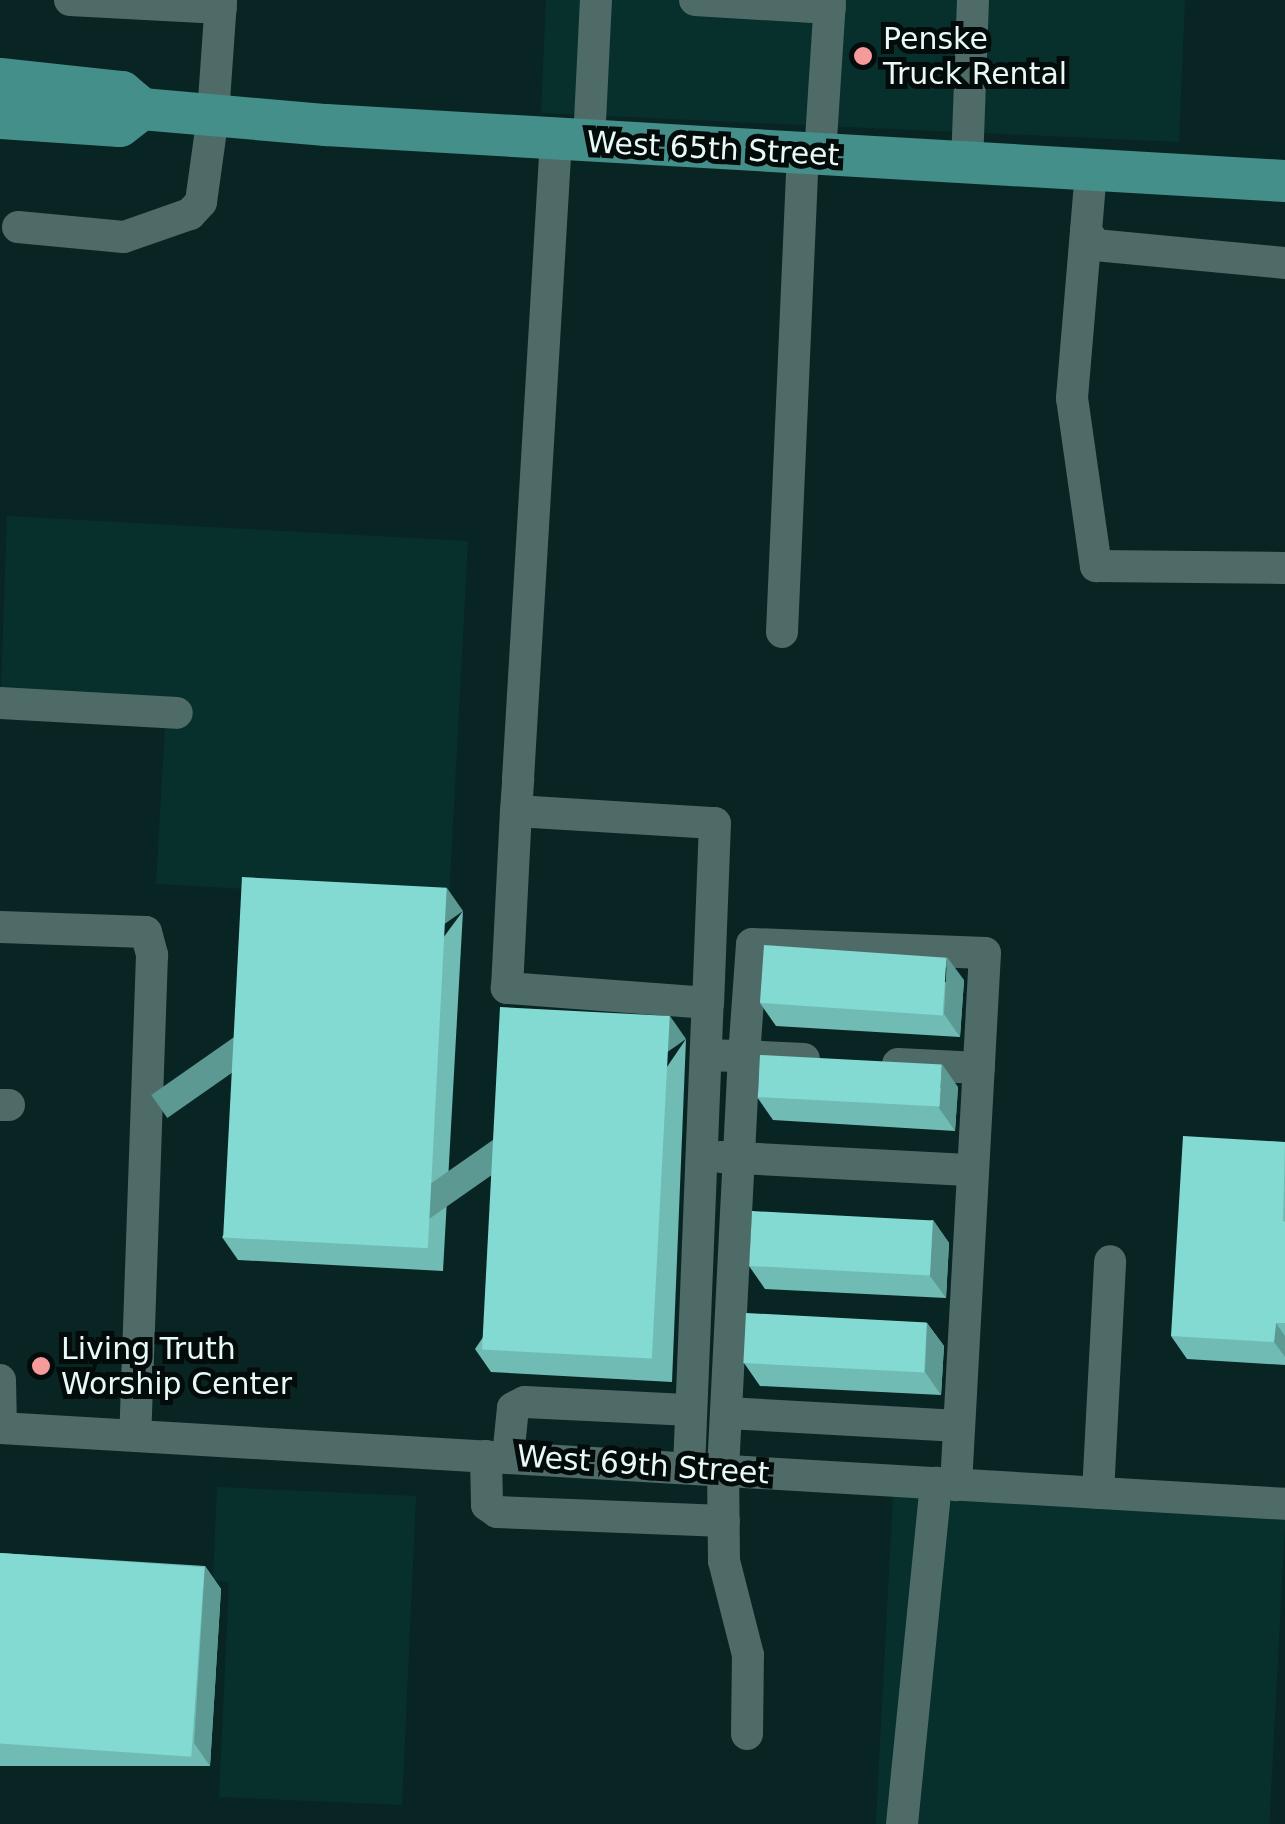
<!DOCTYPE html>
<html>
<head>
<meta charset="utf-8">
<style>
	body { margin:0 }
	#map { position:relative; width:1285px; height:1824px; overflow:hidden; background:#092523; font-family:"DejaVu Sans",sans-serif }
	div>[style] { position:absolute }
	.built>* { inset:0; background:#07302d; transform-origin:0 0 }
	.minor>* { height:32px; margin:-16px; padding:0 16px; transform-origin:16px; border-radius:16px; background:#4f6b68 }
	.major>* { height:42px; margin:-21px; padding:0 21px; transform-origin:21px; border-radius:21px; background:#448f89 }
	.wall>* { inset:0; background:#71bbb5 }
	.shaded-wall>* { inset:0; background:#5c9993; transform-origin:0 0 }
	.building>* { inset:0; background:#83dad2; transform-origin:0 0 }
	.dots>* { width:28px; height:28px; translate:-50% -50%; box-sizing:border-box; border:5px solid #030c0b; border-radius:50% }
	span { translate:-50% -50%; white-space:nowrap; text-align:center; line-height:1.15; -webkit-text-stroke:10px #030c0b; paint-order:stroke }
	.poi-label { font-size:30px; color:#e9f9f6 }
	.left { translate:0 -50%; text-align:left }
	.street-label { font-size:30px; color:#e9f9f6 }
</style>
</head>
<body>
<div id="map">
	<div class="built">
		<div style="clip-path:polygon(546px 0,1185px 0,1179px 142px,541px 113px)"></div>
		<div style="clip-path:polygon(7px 516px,468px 541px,449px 900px,156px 884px,165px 726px,0 717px)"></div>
		<div style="clip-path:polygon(217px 1487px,416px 1496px,402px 1805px,219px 1797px,229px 1582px,213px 1580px)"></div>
		<div style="left:893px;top:1496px;width:393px;height:329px;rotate:3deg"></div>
	</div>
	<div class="minor">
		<div style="left:70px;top:0;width:151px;rotate:3deg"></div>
		<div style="left:695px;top:0;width:135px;rotate:3.4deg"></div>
		<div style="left:589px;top:142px;width:142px;rotate:-87.2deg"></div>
		<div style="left:820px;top:155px;width:155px;rotate:-86.3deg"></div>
		<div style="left:967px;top:164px;width:164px;rotate:-87.9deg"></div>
		<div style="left:1091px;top:171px;width:60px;rotate:94.8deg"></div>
		<div style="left:1086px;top:231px;width:17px;rotate:57deg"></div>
		<div style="left:1095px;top:245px;width:191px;rotate:5.4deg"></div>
		<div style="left:18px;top:227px;width:106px;rotate:5.4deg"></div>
		<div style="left:124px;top:237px;width:70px;rotate:-19.2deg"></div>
		<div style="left:190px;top:214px;width:16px;rotate:-47deg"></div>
		<div style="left:201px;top:202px;width:88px;rotate:-82.1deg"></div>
		<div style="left:213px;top:115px;width:115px;rotate:-86deg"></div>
		<div style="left:1086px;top:231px;width:168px;rotate:94.8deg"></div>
		<div style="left:1072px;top:398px;width:170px;rotate:81.9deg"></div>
		<div style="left:1096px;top:566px;width:189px;rotate:0.6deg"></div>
		<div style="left:782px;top:632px;width:478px;rotate:-87.5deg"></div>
		<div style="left:0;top:703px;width:177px;rotate:3.2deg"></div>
		<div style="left:516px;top:811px;width:199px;rotate:3.5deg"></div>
		<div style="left:715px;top:823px;width:180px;rotate:92.2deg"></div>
		<div style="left:708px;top:1003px;width:202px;rotate:-175.7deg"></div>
		<div style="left:507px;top:988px;width:177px;rotate:-87.1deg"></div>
		<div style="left:516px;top:811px;width:32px;rotate:-86deg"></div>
		<div style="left:518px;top:779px;width:640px;rotate:-86.6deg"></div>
		<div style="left:0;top:927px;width:146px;rotate:2deg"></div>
		<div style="left:146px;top:932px;width:24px;rotate:75deg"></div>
		<div style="left:152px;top:955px;width:479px;rotate:92deg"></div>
		<div style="left:706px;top:1055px;width:38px;rotate:2deg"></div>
		<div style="left:744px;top:1056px;width:112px;rotate:-85.9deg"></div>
		<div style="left:752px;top:944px;width:233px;rotate:2.2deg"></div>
		<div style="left:985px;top:953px;width:533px;rotate:93.12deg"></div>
		<div style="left:898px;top:1064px;width:81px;rotate:2.8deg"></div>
		<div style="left:0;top:1105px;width:9px"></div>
		<div style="left:721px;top:1157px;width:252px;rotate:3deg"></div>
		<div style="left:0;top:1380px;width:48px;rotate:88.8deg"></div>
		<div style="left:727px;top:1413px;width:232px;rotate:3.2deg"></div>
		<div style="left:0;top:1428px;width:1287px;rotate:3.38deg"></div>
		<div style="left:486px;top:1456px;width:49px;rotate:88.8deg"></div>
		<div style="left:487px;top:1505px;width:12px;rotate:35deg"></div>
		<div style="left:497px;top:1512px;width:227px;rotate:2.3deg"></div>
		<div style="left:508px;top:1457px;width:49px;rotate:-84.2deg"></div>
		<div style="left:513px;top:1408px;width:13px;rotate:-27deg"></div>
		<div style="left:525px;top:1402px;width:166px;rotate:2.8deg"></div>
		<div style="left:689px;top:1468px;width:465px;rotate:-87.7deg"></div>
		<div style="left:1098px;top:1493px;width:232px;rotate:-87deg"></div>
		<div style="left:747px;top:1734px;width:79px;rotate:-89.3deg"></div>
		<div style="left:748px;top:1655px;width:97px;rotate:-104.3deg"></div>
		<div style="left:724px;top:1561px;width:91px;rotate:-90.6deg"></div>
		<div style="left:723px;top:1470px;width:415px;rotate:-87.1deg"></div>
		<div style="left:744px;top:1056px;width:60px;rotate:2.9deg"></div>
		<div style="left:902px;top:1824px;width:343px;rotate:-84.3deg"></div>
	</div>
	<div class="major">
		<div style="left:0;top:79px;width:123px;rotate:6.1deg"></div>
		<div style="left:122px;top:92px;width:26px;rotate:40deg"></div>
		<div style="left:142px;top:109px;width:185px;rotate:5deg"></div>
		<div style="left:326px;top:125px;width:961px;rotate:3.34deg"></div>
		<div style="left:0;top:118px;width:120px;rotate:3.8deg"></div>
		<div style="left:120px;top:126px;width:28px;rotate:-38deg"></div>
	</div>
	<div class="wall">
		<div style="clip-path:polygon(463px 911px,443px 1271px,238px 1260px,222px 1237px)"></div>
		<div style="clip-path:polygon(964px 980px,960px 1037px,776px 1026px,760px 1003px)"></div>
		<div style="clip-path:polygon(686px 1039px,672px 1382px,491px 1372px,475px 1349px)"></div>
		<div style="clip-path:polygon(958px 1087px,955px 1131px,773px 1120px,757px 1097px)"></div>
		<div style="clip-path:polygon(1285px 1142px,1285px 1365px,1187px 1359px,1171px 1336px)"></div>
		<div style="clip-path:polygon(933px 1220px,949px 1243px,946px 1298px,765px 1289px,749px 1266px)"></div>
		<div style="clip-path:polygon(927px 1323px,944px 1346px,941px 1395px,760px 1386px,744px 1363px)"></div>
		<div style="clip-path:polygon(0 1553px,205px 1566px,221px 1589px,210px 1766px,0 1766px)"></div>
	</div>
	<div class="shaded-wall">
		<div style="left:447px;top:888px;width:28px;height:361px;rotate:55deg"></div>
		<div style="clip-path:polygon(947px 957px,964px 980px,960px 1037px,944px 1014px)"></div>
		<div style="left:670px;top:1016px;width:28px;height:343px;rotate:55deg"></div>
		<div style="clip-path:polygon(942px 1064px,958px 1087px,955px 1131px,939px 1108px)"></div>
		<div style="clip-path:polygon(933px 1220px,949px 1243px,946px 1298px,930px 1276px)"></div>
		<div style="clip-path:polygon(927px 1323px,944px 1346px,941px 1395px,925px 1372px)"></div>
		<div style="clip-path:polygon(1276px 1323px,1285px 1336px,1285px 1357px,1274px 1342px)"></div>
		<div style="clip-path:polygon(205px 1566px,221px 1589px,210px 1766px,194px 1743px)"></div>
	</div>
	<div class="building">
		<div style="left:242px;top:877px;width:205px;height:361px;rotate:3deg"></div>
		<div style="left:764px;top:945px;width:183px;height:58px;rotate:4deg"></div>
		<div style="left:500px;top:1007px;width:170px;height:343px;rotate:3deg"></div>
		<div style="left:760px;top:1055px;width:182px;height:42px;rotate:3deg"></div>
		<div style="clip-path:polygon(1183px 1136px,1285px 1142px,1283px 1221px,1285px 1222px,1285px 1323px,1276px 1323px,1274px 1342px,1171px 1336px)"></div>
		<div style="left:752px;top:1211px;width:181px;height:55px;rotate:3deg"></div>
		<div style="left:746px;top:1313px;width:181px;height:50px;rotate:3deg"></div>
		<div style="left:0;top:1553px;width:205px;height:190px;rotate:4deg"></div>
	</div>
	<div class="dots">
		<div style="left:863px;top:56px;background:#f59b9c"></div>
		<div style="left:41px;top:1366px;background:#f59b9c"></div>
	</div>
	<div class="poi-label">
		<span class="left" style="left:883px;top:56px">Penske<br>Truck Rental</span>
		<span class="left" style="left:61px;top:1366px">Living Truth<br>Worship Center</span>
	</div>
	<div class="street-label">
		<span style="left:713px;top:149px;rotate:3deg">West 65th Street</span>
		<span style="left:643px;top:1465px;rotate:4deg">West 69th Street</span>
	</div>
</div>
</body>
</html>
